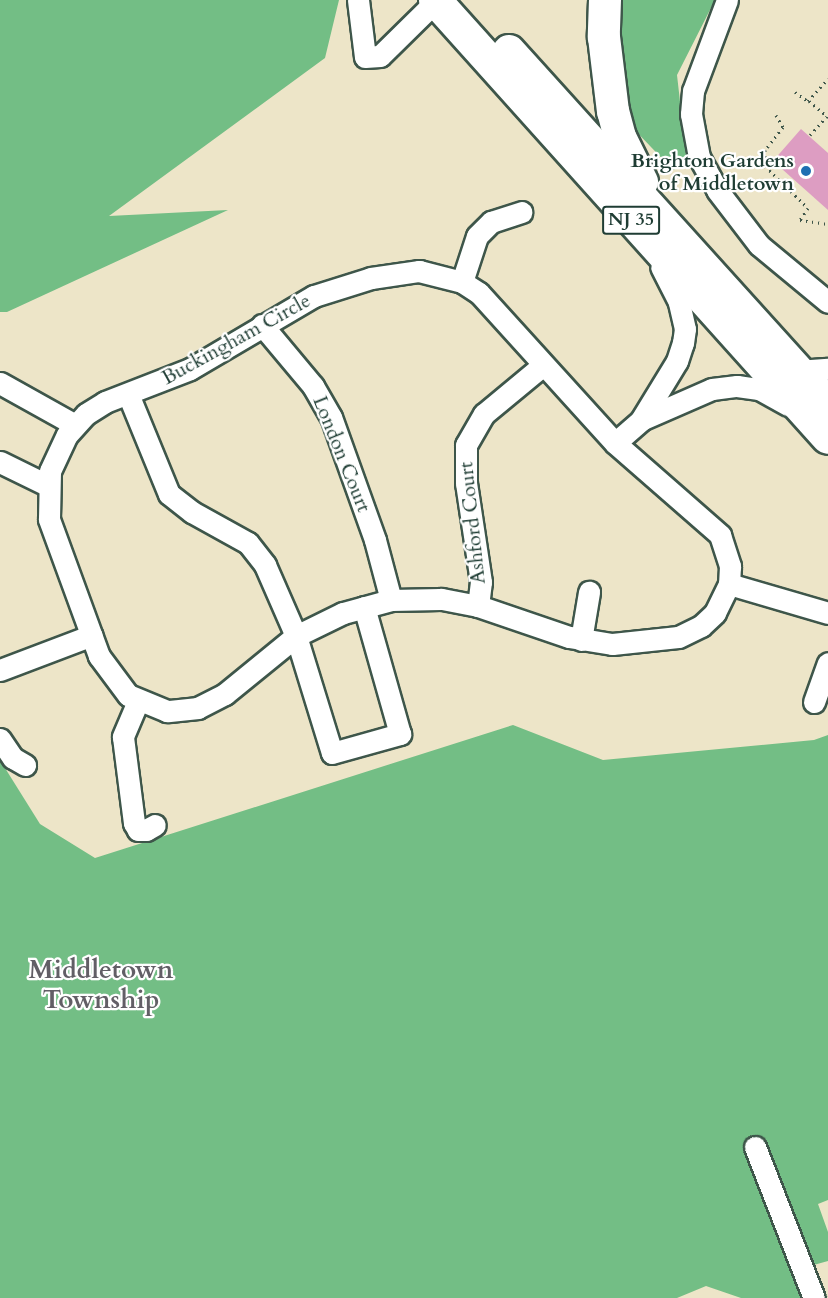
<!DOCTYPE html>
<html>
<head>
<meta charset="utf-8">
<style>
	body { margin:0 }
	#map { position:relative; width:828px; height:1298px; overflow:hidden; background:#ede5c8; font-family:Cardo,serif }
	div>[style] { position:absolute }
	.forest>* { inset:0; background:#73be85 }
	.building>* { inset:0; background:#dd9dc2 }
	.path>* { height:3px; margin-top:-1.5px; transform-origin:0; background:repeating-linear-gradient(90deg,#3e564a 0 1.5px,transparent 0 6px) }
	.roads { filter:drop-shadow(2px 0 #3e564a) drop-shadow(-2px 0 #3e564a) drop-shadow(0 2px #3e564a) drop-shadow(0 -2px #3e564a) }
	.minor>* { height:21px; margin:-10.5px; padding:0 10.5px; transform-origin:10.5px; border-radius:10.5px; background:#fff }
	.highway>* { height:32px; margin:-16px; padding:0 16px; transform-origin:16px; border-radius:16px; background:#fff }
	.dots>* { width:16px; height:16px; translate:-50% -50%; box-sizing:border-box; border:3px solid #fff; border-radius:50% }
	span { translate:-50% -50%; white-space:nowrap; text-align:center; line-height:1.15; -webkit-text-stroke:4.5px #fff; paint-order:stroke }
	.shield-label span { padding:2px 4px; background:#fff; border:2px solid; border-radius:4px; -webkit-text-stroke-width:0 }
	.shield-label { font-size:18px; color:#1f3d34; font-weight:700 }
	.poi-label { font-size:20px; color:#1f3d34; font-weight:700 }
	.right { translate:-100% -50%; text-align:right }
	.street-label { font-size:20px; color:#1f3d34 }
	.district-label { font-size:26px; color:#625f66; font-weight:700 }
</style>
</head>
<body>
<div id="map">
	<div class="forest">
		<div style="clip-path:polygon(0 0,339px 0,325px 58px,109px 216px,228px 210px,7px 312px,0 312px)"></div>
		<div style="clip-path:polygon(615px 0,715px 0,677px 75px,687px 163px,673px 170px,629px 124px)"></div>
		<div style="clip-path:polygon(513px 725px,603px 760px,814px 740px,828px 735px,828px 1200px,818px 1204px,828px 1232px,828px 1261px,792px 1271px,801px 1298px,741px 1298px,706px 1286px,677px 1298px,0 1298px,0 760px,40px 824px,95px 858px)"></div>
	</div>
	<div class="building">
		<div style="clip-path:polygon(801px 129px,828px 153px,828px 210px,773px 161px)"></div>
	</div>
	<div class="path">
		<div style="left:795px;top:92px;width:16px;rotate:35deg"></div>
		<div style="left:808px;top:101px;width:30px;rotate:-48deg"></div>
		<div style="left:809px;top:101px;width:25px;rotate:40deg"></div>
		<div style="left:776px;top:115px;width:14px;rotate:60deg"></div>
		<div style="left:783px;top:127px;width:29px;rotate:128deg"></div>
		<div style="left:765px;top:150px;width:16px;rotate:90deg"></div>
		<div style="left:765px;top:166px;width:60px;rotate:44.3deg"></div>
		<div style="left:808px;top:208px;width:14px;rotate:124deg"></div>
		<div style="left:800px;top:220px;width:28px;rotate:8deg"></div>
		<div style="left:810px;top:135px;width:25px;rotate:-48deg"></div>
	</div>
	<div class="roads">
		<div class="minor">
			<div style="left:358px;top:0;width:57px;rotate:83deg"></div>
			<div style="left:365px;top:57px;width:15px;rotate:-4deg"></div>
			<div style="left:380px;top:56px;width:78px;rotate:-44.5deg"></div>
			<div style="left:727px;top:0;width:97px;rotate:110.5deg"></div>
			<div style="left:693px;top:91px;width:23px;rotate:95deg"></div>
			<div style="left:691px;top:114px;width:44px;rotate:79.5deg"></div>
			<div style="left:699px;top:157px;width:38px;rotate:61deg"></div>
			<div style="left:717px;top:190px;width:69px;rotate:52.6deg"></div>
			<div style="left:759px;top:245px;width:89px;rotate:39.6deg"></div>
			<div style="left:419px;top:271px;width:44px;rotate:14.3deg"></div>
			<div style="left:462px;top:282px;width:20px;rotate:33deg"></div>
			<div style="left:479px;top:293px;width:202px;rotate:47.8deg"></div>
			<div style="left:615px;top:443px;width:140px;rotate:41.2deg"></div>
			<div style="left:720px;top:535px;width:33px;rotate:72deg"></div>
			<div style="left:730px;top:566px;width:18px;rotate:93deg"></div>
			<div style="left:729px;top:584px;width:32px;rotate:116deg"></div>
			<div style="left:715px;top:613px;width:19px;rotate:137deg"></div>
			<div style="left:701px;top:626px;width:25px;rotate:154deg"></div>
			<div style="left:678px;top:637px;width:66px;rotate:173.9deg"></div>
			<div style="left:612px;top:644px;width:44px;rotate:-170.8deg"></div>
			<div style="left:569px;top:637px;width:96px;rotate:-161.2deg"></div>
			<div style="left:478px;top:606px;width:38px;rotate:-169deg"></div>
			<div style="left:441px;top:599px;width:50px;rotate:178.9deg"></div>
			<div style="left:391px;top:600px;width:50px;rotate:164.8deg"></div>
			<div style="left:343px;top:613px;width:52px;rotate:153.9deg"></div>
			<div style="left:296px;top:636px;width:92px;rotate:140.8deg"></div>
			<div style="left:225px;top:694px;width:30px;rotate:153deg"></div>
			<div style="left:198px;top:708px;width:31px;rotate:174deg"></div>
			<div style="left:167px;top:711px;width:42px;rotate:-157.7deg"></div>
			<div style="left:128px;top:695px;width:49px;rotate:-126.6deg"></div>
			<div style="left:99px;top:656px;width:146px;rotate:-110.1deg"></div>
			<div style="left:49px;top:519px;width:48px;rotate:-88.8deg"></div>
			<div style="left:50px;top:471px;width:40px;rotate:-65deg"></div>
			<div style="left:67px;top:435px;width:28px;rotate:-48deg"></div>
			<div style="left:86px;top:414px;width:22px;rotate:-32deg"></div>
			<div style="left:105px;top:402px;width:91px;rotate:-21.2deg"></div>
			<div style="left:190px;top:369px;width:144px;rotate:-30.5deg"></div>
			<div style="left:314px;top:296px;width:60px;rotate:-17.5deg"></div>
			<div style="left:371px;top:278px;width:49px;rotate:-8.3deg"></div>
			<div style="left:462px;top:282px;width:48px;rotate:-71.9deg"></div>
			<div style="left:477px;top:236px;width:20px;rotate:-45deg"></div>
			<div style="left:491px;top:222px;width:32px;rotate:-18deg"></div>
			<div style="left:262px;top:325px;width:80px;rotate:50.1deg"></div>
			<div style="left:313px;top:386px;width:36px;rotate:60deg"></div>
			<div style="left:331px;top:417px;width:131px;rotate:70.3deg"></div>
			<div style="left:375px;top:540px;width:62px;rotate:75.1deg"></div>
			<div style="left:797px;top:371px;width:31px;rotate:-4deg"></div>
			<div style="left:0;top:383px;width:86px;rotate:29.2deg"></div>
			<div style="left:128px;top:394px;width:108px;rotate:67.7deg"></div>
			<div style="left:169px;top:494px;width:29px;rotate:38deg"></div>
			<div style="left:192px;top:512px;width:64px;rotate:29deg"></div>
			<div style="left:248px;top:543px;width:28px;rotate:52deg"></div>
			<div style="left:265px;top:565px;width:77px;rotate:66.4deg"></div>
			<div style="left:296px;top:636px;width:122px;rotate:72.9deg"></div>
			<div style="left:332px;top:753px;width:71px;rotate:-15.6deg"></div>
			<div style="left:400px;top:734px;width:132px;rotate:-105.8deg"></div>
			<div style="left:641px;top:420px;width:69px;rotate:-58.6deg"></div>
			<div style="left:677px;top:361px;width:19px;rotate:-72deg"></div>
			<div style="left:683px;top:343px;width:14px;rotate:-82deg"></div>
			<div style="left:685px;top:329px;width:28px;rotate:-103deg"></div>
			<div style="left:679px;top:302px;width:39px;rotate:-117deg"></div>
			<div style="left:615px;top:443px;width:35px;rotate:-41deg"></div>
			<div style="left:641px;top:420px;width:77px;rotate:-23.6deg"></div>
			<div style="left:712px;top:389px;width:25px;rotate:-7deg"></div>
			<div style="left:737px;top:386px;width:22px;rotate:8deg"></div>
			<div style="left:759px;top:389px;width:33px;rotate:29deg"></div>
			<div style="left:0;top:462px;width:52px;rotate:26.1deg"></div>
			<div style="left:729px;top:584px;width:103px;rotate:16.3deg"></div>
			<div style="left:478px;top:606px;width:24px;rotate:-83deg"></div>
			<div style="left:481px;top:582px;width:100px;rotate:-98.6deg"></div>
			<div style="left:466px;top:483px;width:38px;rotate:-90deg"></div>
			<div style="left:466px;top:445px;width:36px;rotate:-60deg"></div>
			<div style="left:484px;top:414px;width:75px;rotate:-39.6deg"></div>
			<div style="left:581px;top:640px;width:49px;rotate:-80.5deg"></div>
			<div style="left:0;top:670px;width:98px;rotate:-20.8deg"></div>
			<div style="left:138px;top:701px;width:39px;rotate:113deg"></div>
			<div style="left:123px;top:737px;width:87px;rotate:82.7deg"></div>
			<div style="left:134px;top:823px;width:8px;rotate:60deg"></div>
			<div style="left:138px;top:830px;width:8px"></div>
			<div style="left:146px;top:830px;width:10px;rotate:-29deg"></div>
			<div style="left:814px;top:702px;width:41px;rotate:-70.3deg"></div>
			<div style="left:0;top:739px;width:23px;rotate:56deg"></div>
			<div style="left:13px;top:758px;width:14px;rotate:30deg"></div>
			<div style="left:755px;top:1147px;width:162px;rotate:68.7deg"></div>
		</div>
		<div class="highway">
			<div style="left:435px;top:0;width:588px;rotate:48.1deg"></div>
			<div style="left:605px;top:0;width:37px;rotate:92deg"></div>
			<div style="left:604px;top:37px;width:75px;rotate:83.1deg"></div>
			<div style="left:613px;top:111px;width:27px;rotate:75deg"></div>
			<div style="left:620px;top:137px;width:50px;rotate:63.9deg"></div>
			<div style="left:509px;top:51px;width:476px;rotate:47.9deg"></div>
		</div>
	</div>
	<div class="dots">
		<div style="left:806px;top:171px;background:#1f6fb2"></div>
	</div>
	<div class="shield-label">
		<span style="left:631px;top:220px">NJ 35</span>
	</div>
	<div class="poi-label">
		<span class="right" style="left:794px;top:172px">Brighton Gardens<br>of Middletown</span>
	</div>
	<div class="street-label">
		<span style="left:236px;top:339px;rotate:-29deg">Buckingham Circle</span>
		<span style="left:342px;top:454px;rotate:68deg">London Court</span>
		<span style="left:472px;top:523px;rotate:-96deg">Ashford Court</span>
	</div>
	<div class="district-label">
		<span style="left:101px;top:985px">Middletown<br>Township</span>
	</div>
</div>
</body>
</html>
